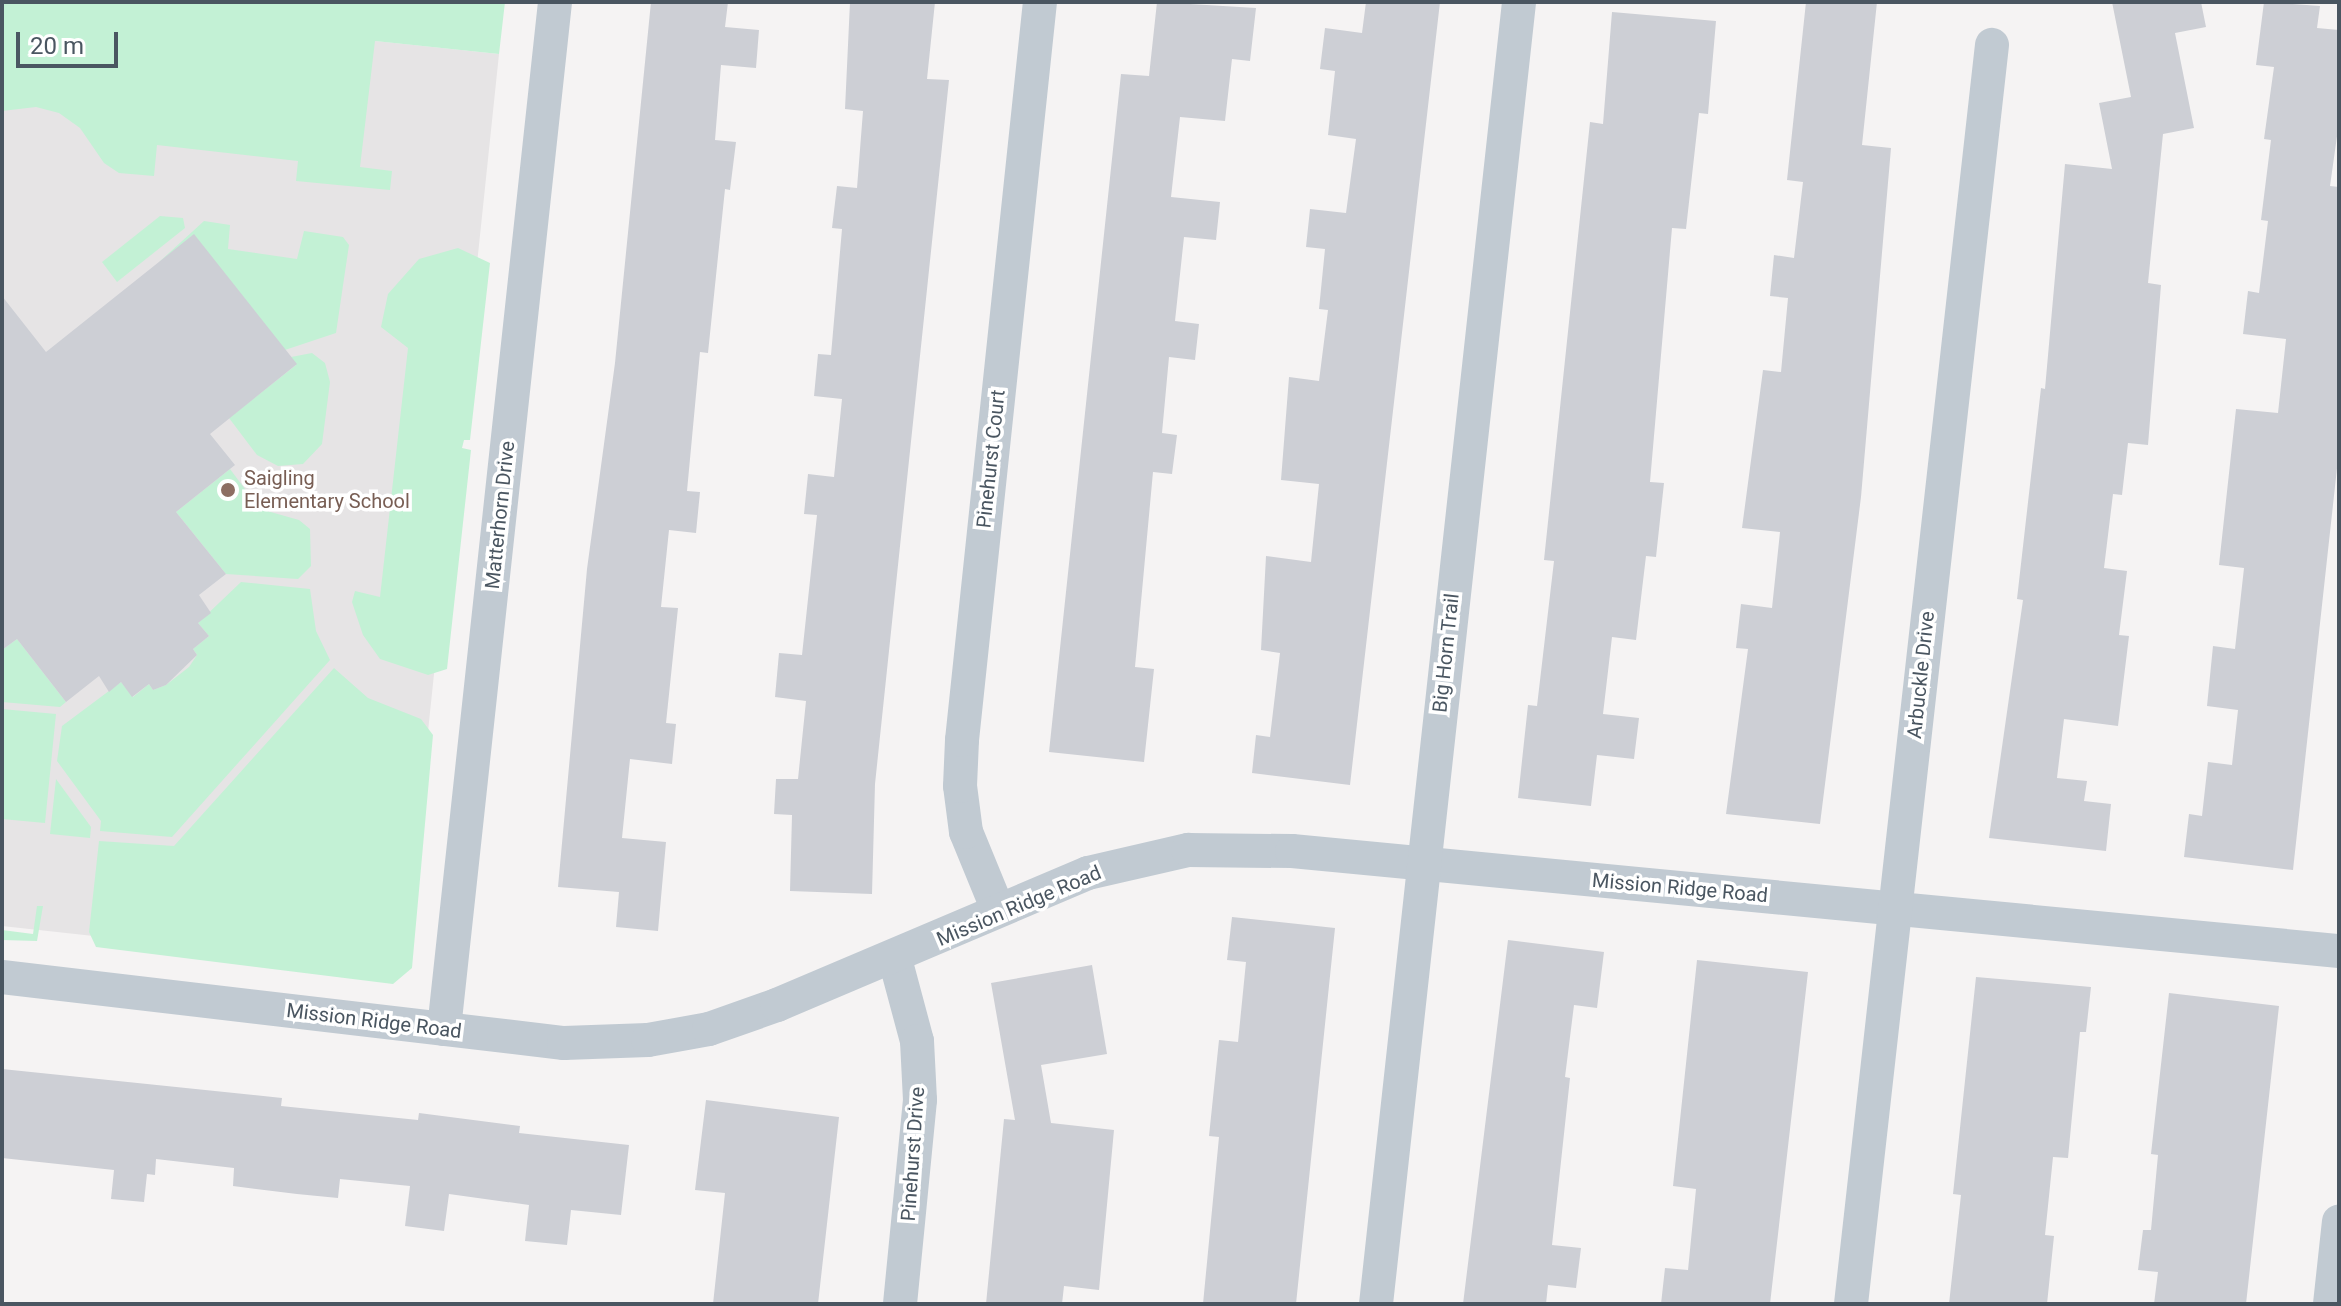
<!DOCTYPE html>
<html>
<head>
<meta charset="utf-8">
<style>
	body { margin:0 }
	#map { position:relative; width:2341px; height:1306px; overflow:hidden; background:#f5f3f3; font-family:Roboto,sans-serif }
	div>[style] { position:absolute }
	.education>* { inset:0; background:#e6e4e5 }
	.green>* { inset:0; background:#c3f1d5 }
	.building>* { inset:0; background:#cdcfd5 }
	.minor>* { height:34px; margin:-17px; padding:0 17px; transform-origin:17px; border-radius:17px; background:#c1cad2 }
	.dots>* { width:22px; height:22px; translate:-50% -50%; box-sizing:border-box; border:4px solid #fff; border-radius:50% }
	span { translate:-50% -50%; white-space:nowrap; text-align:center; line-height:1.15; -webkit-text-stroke:7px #fff; paint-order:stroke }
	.street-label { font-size:20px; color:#4a5661 }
	.education-label { font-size:20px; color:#785e54 }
	.left { translate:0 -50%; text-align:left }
	.frame { position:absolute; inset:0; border:4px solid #4a5661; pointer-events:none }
	.scale { position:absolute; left:16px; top:32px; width:102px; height:36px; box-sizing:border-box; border:4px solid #4a5661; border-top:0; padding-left:10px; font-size:24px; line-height:28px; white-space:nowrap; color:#4a5661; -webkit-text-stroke:6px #fff; paint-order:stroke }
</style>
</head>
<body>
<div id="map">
	<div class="education">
		<div style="clip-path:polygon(2px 2px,499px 54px,403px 970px,2px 926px)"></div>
	</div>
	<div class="green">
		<div style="clip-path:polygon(2px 2px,505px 2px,499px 54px,375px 41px,360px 167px,392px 171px,390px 190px,296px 181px,298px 161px,157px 145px,154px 176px,119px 173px,104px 163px,80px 128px,59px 113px,36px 107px,2px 111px)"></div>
		<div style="clip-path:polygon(160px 216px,183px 218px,185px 228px,117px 282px,102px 262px)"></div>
		<div style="clip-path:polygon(204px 221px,230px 225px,228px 249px,297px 259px,304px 231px,343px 237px,349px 245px,336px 333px,285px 350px,194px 235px,158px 263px)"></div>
		<div style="clip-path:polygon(458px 248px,490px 263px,470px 440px,464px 440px,462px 448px,471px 450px,447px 669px,428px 675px,380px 659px,363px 635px,352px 602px,355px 591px,380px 597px,408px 348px,381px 327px,388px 294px,419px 259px)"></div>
		<div style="clip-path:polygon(312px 353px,325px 363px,330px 382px,322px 444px,303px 464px,278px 466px,257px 455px,229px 418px,296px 365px,291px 357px)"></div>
		<div style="clip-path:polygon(230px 469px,260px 509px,299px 520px,310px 529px,311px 566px,298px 579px,226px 574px,176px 512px)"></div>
		<div style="clip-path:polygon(241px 582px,310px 589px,316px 631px,330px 660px,172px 837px,100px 831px,101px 821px,57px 761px,62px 726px,121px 682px,133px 697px,149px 684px,153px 690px,166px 685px,189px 667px,197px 655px,193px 649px,209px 636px,198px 623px)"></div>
		<div style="clip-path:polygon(17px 639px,66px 702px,60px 707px,2px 702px,2px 650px)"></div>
		<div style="clip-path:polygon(334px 668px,368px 698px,421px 719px,433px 735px,412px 968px,393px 984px,96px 947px,89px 932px,99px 841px,174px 846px)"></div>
		<div style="clip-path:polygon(2px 709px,56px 714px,45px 823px,2px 819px)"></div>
		<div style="clip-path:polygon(56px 779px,91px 827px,90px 838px,50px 834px)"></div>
		<div style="clip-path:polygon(37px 906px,43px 906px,37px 941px,2px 940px,2px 930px,33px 934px)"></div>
	</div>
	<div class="building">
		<div style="clip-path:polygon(651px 2px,728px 2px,725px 27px,759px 30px,756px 68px,721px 65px,715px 140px,736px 142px,730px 190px,725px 189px,708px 353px,700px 352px,687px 491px,700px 492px,696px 533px,669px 530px,661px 607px,678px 608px,666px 723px,676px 724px,672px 764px,630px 759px,622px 838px,666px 842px,658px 931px,616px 927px,619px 892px,558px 887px,587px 569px,615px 363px)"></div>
		<div style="clip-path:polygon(850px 2px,935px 2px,927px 79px,949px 80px,875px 784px,872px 894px,790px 891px,792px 815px,774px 814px,776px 779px,798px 779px,806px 701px,775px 697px,779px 653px,802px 655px,817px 515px,804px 514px,808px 474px,834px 477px,842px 399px,814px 396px,818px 354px,831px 355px,842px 229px,832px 228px,837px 186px,857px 188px,863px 111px,845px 109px)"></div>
		<div style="clip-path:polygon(1157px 2px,1256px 8px,1250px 61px,1232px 59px,1225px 121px,1180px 117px,1171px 197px,1220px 202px,1216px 240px,1184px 237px,1175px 321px,1199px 324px,1195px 360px,1169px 357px,1162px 433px,1177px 435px,1172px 474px,1153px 472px,1135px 667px,1154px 669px,1144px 762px,1049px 752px,1121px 74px,1149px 76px)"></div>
		<div style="clip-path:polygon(1366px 2px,1440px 2px,1350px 785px,1252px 773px,1256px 735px,1270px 737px,1280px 653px,1261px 650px,1266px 556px,1311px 562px,1319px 484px,1281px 480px,1289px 377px,1319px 381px,1328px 310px,1319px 309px,1325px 249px,1306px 247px,1310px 209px,1346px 213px,1356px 139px,1328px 135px,1335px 71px,1320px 69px,1325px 28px,1362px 33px)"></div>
		<div style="clip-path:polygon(1806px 2px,1877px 2px,1862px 145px,1891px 148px,1861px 497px,1820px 824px,1726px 814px,1748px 649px,1736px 648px,1741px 604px,1772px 608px,1780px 532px,1742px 528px,1763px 370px,1781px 372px,1788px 298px,1770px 296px,1774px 255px,1794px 258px,1803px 182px,1787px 180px)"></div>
		<div style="clip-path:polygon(2112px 2px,2201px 2px,2206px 27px,2175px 33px,2194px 128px,2163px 134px,2148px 283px,2161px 285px,2148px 445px,2128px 443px,2122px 495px,2113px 494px,2104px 568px,2127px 571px,2119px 635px,2129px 636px,2118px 726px,2064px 719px,2057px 778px,2087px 781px,2084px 801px,2111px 804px,2106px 851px,1989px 838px,2023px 600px,2017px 599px,2041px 388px,2045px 389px,2065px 164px,2112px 169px,2099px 103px,2131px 97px)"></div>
		<div style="clip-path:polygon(2264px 2px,2320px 6px,2317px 28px,2339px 30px,2339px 122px,2330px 186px,2339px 187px,2339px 450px,2293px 870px,2184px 857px,2189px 814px,2202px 816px,2208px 762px,2232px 765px,2238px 710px,2207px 706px,2213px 646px,2235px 649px,2244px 568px,2219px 565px,2236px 409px,2278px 413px,2286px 339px,2243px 334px,2248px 291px,2259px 293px,2268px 221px,2261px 220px,2271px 140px,2264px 139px,2274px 67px,2256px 65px)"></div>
		<div style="clip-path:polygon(1612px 12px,1716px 21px,1708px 114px,1699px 113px,1686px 229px,1672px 228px,1650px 482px,1664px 483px,1656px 557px,1646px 556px,1636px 640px,1612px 637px,1603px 714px,1639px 718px,1634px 759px,1597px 755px,1591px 806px,1518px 798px,1528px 705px,1537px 706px,1554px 561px,1544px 560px,1590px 122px,1603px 124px)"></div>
		<div style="clip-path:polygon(194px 234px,297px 364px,210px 434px,235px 465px,176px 512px,226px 574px,199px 595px,211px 613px,198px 623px,209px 636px,193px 649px,197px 655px,166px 685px,153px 690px,149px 684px,132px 697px,121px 682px,109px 692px,99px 676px,66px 702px,17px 639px,2px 650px,2px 296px,46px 352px)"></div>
		<div style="clip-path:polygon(1232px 917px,1335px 928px,1296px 1304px,1203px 1304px,1219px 1137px,1209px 1136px,1219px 1040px,1238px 1042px,1246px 962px,1227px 960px)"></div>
		<div style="clip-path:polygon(1508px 940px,1604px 952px,1597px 1008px,1574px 1005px,1565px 1077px,1570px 1078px,1552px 1245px,1581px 1248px,1576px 1288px,1548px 1285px,1546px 1304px,1463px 1304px)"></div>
		<div style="clip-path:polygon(1697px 960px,1808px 972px,1770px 1304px,1661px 1304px,1665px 1268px,1688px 1270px,1696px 1189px,1673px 1186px)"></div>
		<div style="clip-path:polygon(1092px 965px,1107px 1054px,1041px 1065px,1051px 1123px,1114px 1130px,1099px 1290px,1064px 1286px,1062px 1304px,986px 1304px,1004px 1119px,1015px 1120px,991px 983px)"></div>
		<div style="clip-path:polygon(1976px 977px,2091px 987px,2086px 1032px,2080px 1032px,2068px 1158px,2053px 1157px,2045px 1235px,2054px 1236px,2047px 1304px,1949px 1304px,1961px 1195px,1953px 1194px)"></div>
		<div style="clip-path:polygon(2169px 993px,2279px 1006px,2246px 1304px,2154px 1304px,2158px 1272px,2138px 1270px,2143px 1230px,2151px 1230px,2158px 1155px,2151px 1154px)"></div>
		<div style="clip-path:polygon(2px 1069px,282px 1098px,281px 1106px,418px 1120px,419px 1113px,520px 1126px,519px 1133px,629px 1145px,621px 1215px,571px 1210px,567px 1245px,525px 1241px,529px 1205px,449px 1194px,444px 1231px,405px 1226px,410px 1186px,340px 1179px,338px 1198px,297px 1194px,233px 1186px,234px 1168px,156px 1159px,155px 1175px,147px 1174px,144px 1202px,111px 1199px,114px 1170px,2px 1158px)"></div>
		<div style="clip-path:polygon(706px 1100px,839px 1117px,818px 1304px,713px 1304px,725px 1193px,695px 1190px)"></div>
	</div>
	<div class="minor">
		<div style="left:998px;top:910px;width:84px;rotate:-112.3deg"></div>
		<div style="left:966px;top:832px;width:46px;rotate:-97.4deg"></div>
		<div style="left:960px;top:786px;width:46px;rotate:-87.5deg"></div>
		<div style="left:962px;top:740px;width:742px;rotate:-83.97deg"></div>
		<div style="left:895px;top:959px;width:85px;rotate:75deg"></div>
		<div style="left:917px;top:1041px;width:59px;rotate:87.1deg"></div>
		<div style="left:920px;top:1100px;width:205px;rotate:95.6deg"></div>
		<div style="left:2px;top:977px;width:566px;rotate:6.7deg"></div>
		<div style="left:564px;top:1043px;width:84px;rotate:-2deg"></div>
		<div style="left:648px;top:1040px;width:62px;rotate:-10.2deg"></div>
		<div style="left:709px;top:1029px;width:72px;rotate:-19.4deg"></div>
		<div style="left:777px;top:1005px;width:338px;rotate:-23deg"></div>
		<div style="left:1088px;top:873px;width:103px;rotate:-13deg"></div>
		<div style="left:1188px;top:850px;width:104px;rotate:0.6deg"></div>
		<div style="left:1292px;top:851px;width:1052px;rotate:5.46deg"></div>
		<div style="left:444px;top:1029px;width:1033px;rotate:-83.83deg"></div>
		<div style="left:1376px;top:1304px;width:1310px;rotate:-83.73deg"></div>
		<div style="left:1851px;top:1304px;width:1267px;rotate:-83.61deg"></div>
		<div style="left:2330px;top:1304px;width:83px;rotate:-83.8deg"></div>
	</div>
	<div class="dots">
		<div style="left:228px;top:490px;background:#8d6e63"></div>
	</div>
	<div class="street-label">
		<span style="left:991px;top:459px;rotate:-84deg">Pinehurst Court</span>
		<span style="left:500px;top:515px;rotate:-84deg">Matterhorn Drive</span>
		<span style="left:1446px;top:653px;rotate:-84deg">Big Horn Trail</span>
		<span style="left:1921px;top:675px;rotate:-84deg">Arbuckle Drive</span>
		<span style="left:1680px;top:888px;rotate:5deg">Mission Ridge Road</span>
		<span style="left:1019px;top:906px;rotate:-23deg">Mission Ridge Road</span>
		<span style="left:374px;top:1021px;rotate:7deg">Mission Ridge Road</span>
		<span style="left:913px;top:1154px;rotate:-86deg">Pinehurst Drive</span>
	</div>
	<div class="education-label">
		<span class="left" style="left:244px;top:490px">Saigling<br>Elementary School</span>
	</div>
	<div class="frame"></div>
	<div class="scale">20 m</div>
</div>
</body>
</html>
